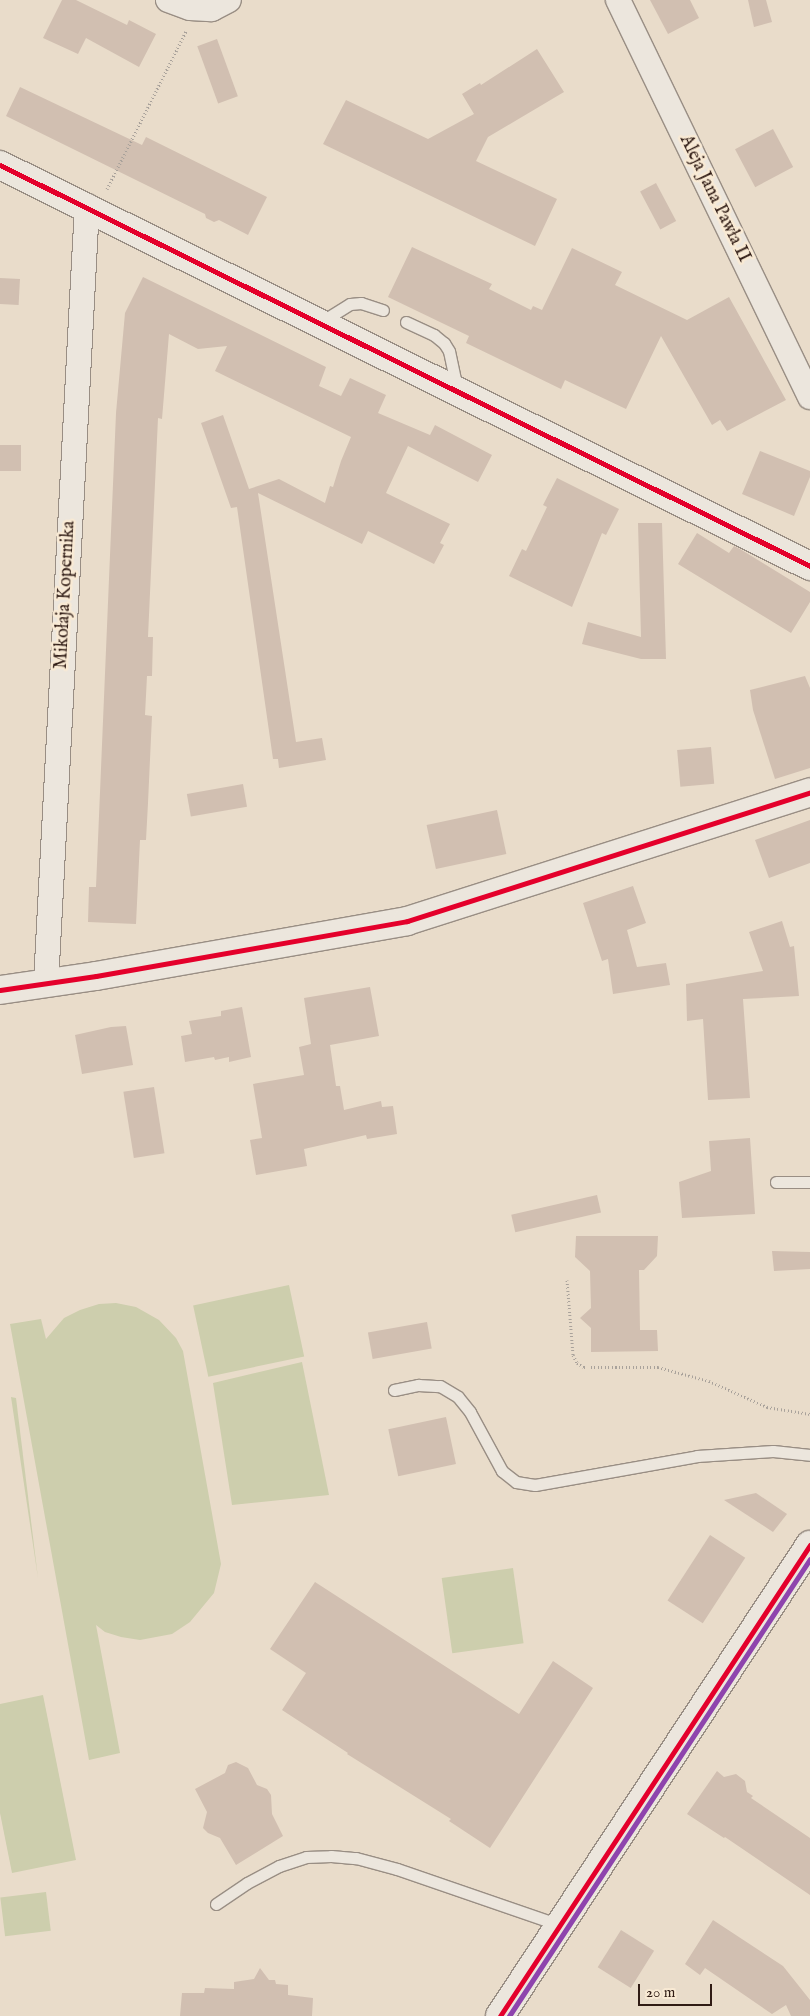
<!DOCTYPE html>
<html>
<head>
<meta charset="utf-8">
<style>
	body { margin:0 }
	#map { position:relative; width:810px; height:2016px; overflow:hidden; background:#e9dcca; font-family:"IM FELL English",serif }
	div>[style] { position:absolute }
	.green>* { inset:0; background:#cdcead; transform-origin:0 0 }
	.building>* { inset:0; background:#d1bfb1; transform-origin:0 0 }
	.path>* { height:3px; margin-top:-1.5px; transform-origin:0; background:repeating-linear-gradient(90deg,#a9a29b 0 1px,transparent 0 3.5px) }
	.roads { filter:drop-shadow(1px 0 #998e84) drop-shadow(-1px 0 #998e84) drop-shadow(0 1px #998e84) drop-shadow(0 -1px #998e84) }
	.service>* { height:11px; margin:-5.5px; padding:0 5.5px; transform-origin:5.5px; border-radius:5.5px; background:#ece6dd }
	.minor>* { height:24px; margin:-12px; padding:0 12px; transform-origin:12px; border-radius:12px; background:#ece6dd }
	.tertiary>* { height:28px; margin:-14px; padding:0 14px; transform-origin:14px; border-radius:14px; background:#ece6dd }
	.bus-1>* { height:5px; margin:-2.5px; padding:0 2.5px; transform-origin:2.5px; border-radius:2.5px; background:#e4002b }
	.bus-2>* { height:5px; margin:-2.5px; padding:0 2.5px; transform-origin:2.5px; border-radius:2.5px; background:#8e44ad }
	span { translate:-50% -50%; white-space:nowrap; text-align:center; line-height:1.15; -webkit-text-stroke:5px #f9ead4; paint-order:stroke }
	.street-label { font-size:18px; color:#301c15 }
	.scale { position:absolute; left:638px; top:1984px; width:74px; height:22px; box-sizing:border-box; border:2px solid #301c15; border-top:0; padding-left:6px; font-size:15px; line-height:18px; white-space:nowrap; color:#301c15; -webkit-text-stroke:4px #f9ead4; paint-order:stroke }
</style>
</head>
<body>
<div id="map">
	<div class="green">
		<div style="left:289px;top:1285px;width:73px;height:98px;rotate:78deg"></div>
		<div style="clip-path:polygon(116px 1303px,136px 1307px,159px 1320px,176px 1338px,183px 1351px,221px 1564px,214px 1593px,190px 1622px,172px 1634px,140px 1640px,121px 1637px,105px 1632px,96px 1625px,120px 1753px,89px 1760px,10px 1324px,41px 1319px,46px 1339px,64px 1318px,80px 1310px,99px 1304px)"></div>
		<div style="clip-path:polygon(302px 1362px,329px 1495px,232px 1505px,213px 1383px)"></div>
		<div style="clip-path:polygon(11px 1397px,16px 1398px,38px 1578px)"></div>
		<div style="left:513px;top:1568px;width:76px;height:72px;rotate:82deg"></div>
		<div style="clip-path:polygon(43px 1695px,76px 1860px,12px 1873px,0 1813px,0 1704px)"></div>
		<div style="left:46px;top:1892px;width:39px;height:46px;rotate:83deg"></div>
	</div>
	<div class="building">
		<div style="clip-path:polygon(62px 0,76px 0,127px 25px,129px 20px,156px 34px,139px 67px,86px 38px,78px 54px,43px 38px)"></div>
		<div style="clip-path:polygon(650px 0,690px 0,699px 18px,668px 34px)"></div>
		<div style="clip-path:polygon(748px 0,766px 0,772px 22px,754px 27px)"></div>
		<div style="left:217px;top:39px;width:61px;height:21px;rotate:70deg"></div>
		<div style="clip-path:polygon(537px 49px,564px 92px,488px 137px,476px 161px,557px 199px,535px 246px,323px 144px,346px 100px,428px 139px,474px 114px,462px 94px,480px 83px,481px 85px)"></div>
		<div style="clip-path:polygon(20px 87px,142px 145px,146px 137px,267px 197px,248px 235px,219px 220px,214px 222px,206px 218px,205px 214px,6px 116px)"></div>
		<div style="left:773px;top:129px;width:43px;height:43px;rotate:62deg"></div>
		<div style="left:656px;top:183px;width:43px;height:18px;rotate:62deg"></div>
		<div style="clip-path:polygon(412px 247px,492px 284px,489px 289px,531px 310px,533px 306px,542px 310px,572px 248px,622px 272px,615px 285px,687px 320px,729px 297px,786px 400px,727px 431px,720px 420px,712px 425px,661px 336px,626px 409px,565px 380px,561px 389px,466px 343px,469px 336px,388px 297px)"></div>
		<div style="clip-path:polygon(143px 277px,326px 367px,319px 386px,341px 396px,350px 378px,386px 395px,378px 413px,430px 435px,435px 425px,492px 455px,478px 482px,408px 446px,386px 493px,450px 524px,440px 543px,444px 545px,434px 564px,368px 531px,362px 544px,258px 493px,296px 742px,322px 738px,326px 760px,279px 768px,278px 759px,273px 759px,237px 507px,231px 508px,201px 423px,223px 415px,249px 489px,279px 479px,325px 503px,330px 486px,333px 487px,341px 461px,351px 437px,215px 371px,227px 346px,198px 349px,169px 334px,162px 419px,158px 418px,148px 637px,153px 637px,152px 676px,147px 676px,145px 715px,152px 716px,148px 803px,146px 840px,140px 840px,136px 924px,88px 922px,89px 887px,96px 887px,116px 413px,125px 313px)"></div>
		<div style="left:0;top:278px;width:20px;height:26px;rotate:3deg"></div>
		<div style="left:0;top:445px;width:21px;height:26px"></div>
		<div style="clip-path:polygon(760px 451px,810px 471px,810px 477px,794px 516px,742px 494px)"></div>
		<div style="clip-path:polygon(557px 478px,619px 509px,606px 535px,602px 533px,572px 607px,509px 576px,522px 549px,526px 551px,547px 507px,543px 505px)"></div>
		<div style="clip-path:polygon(638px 523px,662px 523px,666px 659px,641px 659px,582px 644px,588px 622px,641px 637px)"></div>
		<div style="clip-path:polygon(697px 533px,729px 553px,734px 546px,740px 549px,810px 592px,810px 602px,791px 633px,678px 564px)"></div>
		<div style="clip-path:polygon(805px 676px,810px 688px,810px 768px,775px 779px,753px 710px,750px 690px)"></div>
		<div style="left:711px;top:747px;width:37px;height:34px;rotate:85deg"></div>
		<div style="left:243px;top:784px;width:23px;height:57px;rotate:80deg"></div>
		<div style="left:497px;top:810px;width:45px;height:72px;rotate:78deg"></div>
		<div style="clip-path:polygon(810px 820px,810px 863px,769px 878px,755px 840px)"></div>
		<div style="clip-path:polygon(633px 886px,646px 923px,627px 930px,637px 967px,666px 963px,670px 985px,613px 994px,608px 959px,602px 961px,583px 903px)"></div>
		<div style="clip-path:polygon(782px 921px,790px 947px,794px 946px,799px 996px,743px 999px,750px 1098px,708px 1100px,703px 1019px,687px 1021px,686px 984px,763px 971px,749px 932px)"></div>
		<div style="clip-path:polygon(370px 987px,379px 1036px,330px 1045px,336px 1086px,340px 1086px,344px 1110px,381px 1101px,382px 1107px,393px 1106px,397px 1134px,367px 1139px,366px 1135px,304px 1149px,307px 1166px,256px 1175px,250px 1140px,262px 1138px,253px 1084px,304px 1075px,299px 1047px,311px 1044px,304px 998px)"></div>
		<div style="clip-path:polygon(242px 1007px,251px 1057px,229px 1062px,229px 1057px,215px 1060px,214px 1057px,185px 1062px,181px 1036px,192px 1034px,189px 1021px,221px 1016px,221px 1011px)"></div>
		<div style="clip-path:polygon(126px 1026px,133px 1065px,82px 1074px,75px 1035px,111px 1027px)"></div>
		<div style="left:154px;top:1087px;width:67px;height:31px;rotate:81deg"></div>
		<div style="clip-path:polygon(750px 1138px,755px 1214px,682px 1218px,679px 1182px,711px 1171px,709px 1141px)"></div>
		<div style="left:597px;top:1195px;width:18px;height:88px;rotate:77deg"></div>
		<div style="clip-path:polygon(576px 1236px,658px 1236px,657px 1256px,644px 1270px,639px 1270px,640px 1330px,657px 1330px,658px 1351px,591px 1352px,591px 1328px,580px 1318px,591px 1308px,590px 1271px,575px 1257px)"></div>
		<div style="clip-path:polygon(772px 1251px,810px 1252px,810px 1269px,774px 1271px)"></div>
		<div style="left:427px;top:1322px;width:27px;height:60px;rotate:80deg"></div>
		<div style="left:446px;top:1417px;width:48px;height:59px;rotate:78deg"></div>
		<div style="clip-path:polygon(756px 1493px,787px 1514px,773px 1532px,724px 1500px)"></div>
		<div style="left:710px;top:1535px;width:42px;height:78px;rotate:33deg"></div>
		<div style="clip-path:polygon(315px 1582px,519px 1714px,553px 1661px,593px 1688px,490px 1848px,449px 1821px,451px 1819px,347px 1754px,348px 1753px,282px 1710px,306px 1673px,270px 1649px)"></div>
		<div style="clip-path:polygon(236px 1762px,248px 1768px,257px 1785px,267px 1789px,271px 1795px,272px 1814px,283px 1836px,236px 1865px,220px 1838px,208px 1833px,203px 1828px,207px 1812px,195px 1789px,225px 1773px,228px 1765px)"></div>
		<div style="clip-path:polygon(717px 1771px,724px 1777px,736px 1774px,745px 1781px,747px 1792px,753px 1796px,751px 1798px,810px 1838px,810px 1895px,725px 1837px,724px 1838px,687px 1814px)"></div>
		<div style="clip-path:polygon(713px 1920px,783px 1966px,810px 2000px,810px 2016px,791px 2016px,786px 2005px,772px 2014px,705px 1968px,700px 1975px,685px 1964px)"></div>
		<div style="left:621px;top:1930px;width:39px;height:44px;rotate:32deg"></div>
		<div style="clip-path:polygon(260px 1968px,269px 1980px,275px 1980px,276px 1984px,288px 1985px,288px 1995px,313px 1998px,312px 2016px,180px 2016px,182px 1993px,204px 1993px,205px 1988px,234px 1989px,234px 1982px,254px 1979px)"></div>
	</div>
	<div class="path">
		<div style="left:107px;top:189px;width:177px;rotate:-63.4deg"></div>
		<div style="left:567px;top:1280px;width:75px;rotate:85.4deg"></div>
		<div style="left:573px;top:1355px;width:9px;rotate:63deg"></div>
		<div style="left:577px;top:1363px;width:8px;rotate:30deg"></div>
		<div style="left:584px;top:1367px;width:74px"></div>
		<div style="left:658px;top:1367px;width:53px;rotate:15.4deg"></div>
		<div style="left:709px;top:1381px;width:64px;rotate:24.1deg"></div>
		<div style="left:767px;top:1407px;width:44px;rotate:9.2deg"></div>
	</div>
	<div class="roads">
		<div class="service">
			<div style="left:321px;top:322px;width:34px;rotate:-32deg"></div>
			<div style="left:350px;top:304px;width:11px;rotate:-5deg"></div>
			<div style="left:361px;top:303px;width:23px;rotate:18deg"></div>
			<div style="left:406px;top:322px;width:31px;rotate:25deg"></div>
			<div style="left:434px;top:335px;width:13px;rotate:39deg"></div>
			<div style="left:444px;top:343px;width:9px;rotate:58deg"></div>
			<div style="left:449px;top:351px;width:38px;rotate:78deg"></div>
			<div style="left:776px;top:1182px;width:34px"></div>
			<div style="left:394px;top:1390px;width:25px;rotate:-12deg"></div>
			<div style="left:418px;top:1385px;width:22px;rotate:3deg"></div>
			<div style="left:440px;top:1386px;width:21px;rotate:31deg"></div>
			<div style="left:458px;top:1397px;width:19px;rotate:51deg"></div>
			<div style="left:470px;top:1412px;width:67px;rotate:61.5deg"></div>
			<div style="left:502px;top:1471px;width:18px;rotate:38deg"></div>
			<div style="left:516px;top:1482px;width:19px;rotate:9deg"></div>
			<div style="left:535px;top:1485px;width:165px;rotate:-10.1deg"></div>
			<div style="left:697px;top:1456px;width:76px;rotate:-3.8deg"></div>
			<div style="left:773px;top:1451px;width:37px;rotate:6deg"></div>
			<div style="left:216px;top:1904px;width:37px;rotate:-34deg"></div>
			<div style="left:247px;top:1883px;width:36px;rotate:-28deg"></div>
			<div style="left:279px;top:1866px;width:28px;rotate:-18deg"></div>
			<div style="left:306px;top:1857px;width:25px;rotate:-2deg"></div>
			<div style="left:331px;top:1856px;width:25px;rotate:5deg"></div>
			<div style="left:356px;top:1858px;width:42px;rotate:15deg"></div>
			<div style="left:397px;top:1869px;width:172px;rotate:19deg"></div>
		</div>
		<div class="minor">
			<div style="left:168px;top:0;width:23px;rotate:20deg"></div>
			<div style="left:190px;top:8px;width:22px;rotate:3deg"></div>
			<div style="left:212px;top:9px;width:19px;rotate:-28deg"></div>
			<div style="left:618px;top:0;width:441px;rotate:64.2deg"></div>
			<div style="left:46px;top:983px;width:778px;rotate:-86.98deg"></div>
		</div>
		<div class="tertiary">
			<div style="left:0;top:165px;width:904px;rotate:26.34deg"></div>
			<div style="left:0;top:990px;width:97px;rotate:-8.3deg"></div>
			<div style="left:96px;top:976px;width:316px;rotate:-10deg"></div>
			<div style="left:407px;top:921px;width:423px;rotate:-17.7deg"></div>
			<div style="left:500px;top:2016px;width:564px;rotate:-56.65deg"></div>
		</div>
	</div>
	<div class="bus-1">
		<div style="left:0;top:165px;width:904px;rotate:26.34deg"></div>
		<div style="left:0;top:990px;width:97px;rotate:-8.3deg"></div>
		<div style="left:96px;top:976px;width:316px;rotate:-10deg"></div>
		<div style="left:407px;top:921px;width:423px;rotate:-17.7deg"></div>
		<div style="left:500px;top:2016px;width:564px;rotate:-56.65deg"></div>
	</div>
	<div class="bus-2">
		<div style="left:509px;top:2016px;width:547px;rotate:-56.63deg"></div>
	</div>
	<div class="street-label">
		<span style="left:714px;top:199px;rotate:64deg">Aleja Jana Pawła II</span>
		<span style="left:66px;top:595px;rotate:-87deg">Mikołaja Kopernika</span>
	</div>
	<div class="scale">20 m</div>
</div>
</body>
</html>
